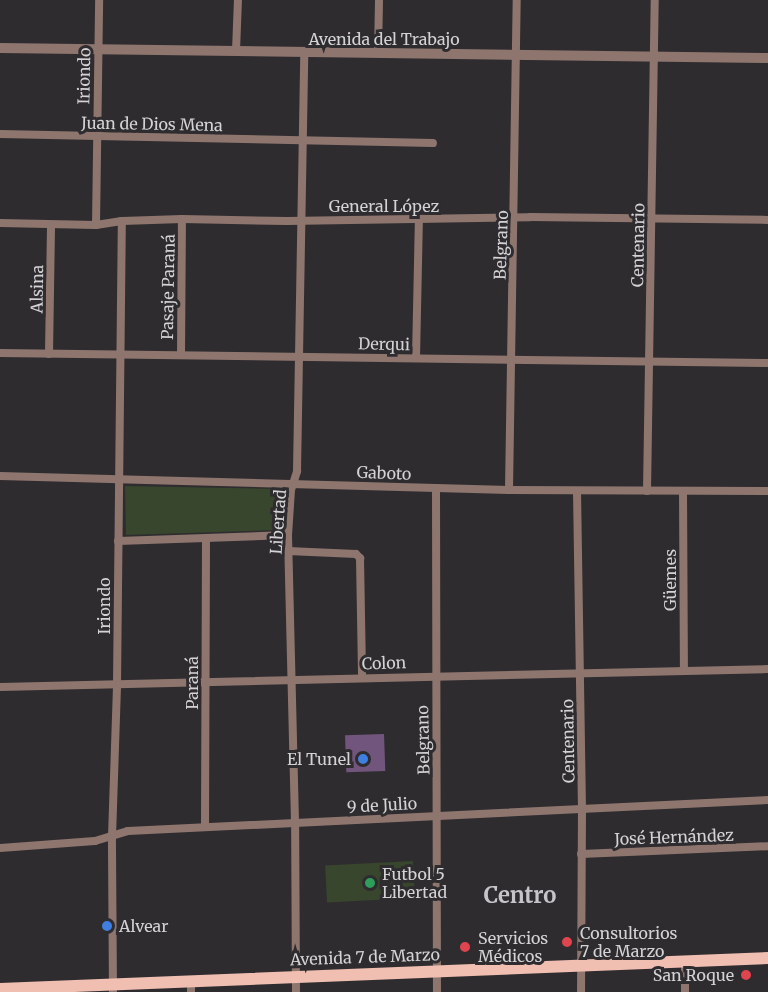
<!DOCTYPE html>
<html>
<head>
<meta charset="utf-8">
<style>
	body { margin:0 }
	#map { position:relative; width:768px; height:992px; overflow:hidden; background:#2f2c30; font-family:Merriweather,serif }
	div>[style] { position:absolute }
	.green>* { inset:0; background:#37462c; transform-origin:0 0 }
	.building>* { inset:0; background:#72557d; transform-origin:0 0 }
	.minor>* { height:8px; margin:-4px; padding:0 4px; transform-origin:4px; border-radius:4px; background:#8e766f }
	.tertiary>* { height:10px; margin:-5px; padding:0 5px; transform-origin:5px; border-radius:5px; background:#8e766f }
	.primary>* { height:12px; margin:-6px; padding:0 6px; transform-origin:6px; border-radius:6px; background:#f0bfb1 }
	.dots>* { width:16px; height:16px; translate:-50% -50%; box-sizing:border-box; border:3px solid #2f2c30; border-radius:50% }
	span { translate:-50% -50%; white-space:nowrap; text-align:center; line-height:1.15; -webkit-text-stroke:6px #2f2c30; paint-order:stroke }
	.street-label { font-size:16px; color:#d3d2d4 }
	.poi-label { font-size:16px; color:#d3d2d4 }
	.right { translate:-100% -50%; text-align:right }
	.left { translate:0 -50%; text-align:left }
	.district-label { font-size:22px; color:#c7c4c9; font-weight:700 }
</style>
</head>
<body>
<div id="map">
	<div class="green">
		<div style="clip-path:polygon(125px 486px,279px 489px,279px 530px,126px 535px)"></div>
		<div style="left:413px;top:861px;width:37px;height:88px;rotate:87deg"></div>
	</div>
	<div class="building">
		<div style="left:384px;top:734px;width:37px;height:39px;rotate:88deg"></div>
	</div>
	<div class="minor">
		<div style="left:236px;top:51px;width:51px;rotate:-87.8deg"></div>
		<div style="left:378px;top:53px;width:53px;rotate:-88.9deg"></div>
		<div style="left:0;top:134px;width:433px;rotate:1.2deg"></div>
		<div style="left:0;top:223px;width:96px;rotate:1.2deg"></div>
		<div style="left:96px;top:225px;width:26px;rotate:-9deg"></div>
		<div style="left:122px;top:221px;width:60px;rotate:-1.9deg"></div>
		<div style="left:182px;top:219px;width:105px;rotate:1.1deg"></div>
		<div style="left:287px;top:221px;width:243px;rotate:-0.9deg"></div>
		<div style="left:530px;top:217px;width:238px;rotate:0.7deg"></div>
		<div style="left:96px;top:225px;width:225px;rotate:-89.2deg"></div>
		<div style="left:0;top:353px;width:768px;rotate:0.75deg"></div>
		<div style="left:49px;top:354px;width:129px;rotate:-89.1deg"></div>
		<div style="left:181px;top:355px;width:136px;rotate:-89.6deg"></div>
		<div style="left:416px;top:358px;width:138px;rotate:-88.8deg"></div>
		<div style="left:0;top:476px;width:509px;rotate:1.58deg"></div>
		<div style="left:509px;top:490px;width:259px;rotate:0.2deg"></div>
		<div style="left:436px;top:488px;width:504px;rotate:89.89deg"></div>
		<div style="left:509px;top:490px;width:490px;rotate:-89.1deg"></div>
		<div style="left:577px;top:491px;width:318px;rotate:89.1deg"></div>
		<div style="left:582px;top:809px;width:183px;rotate:90.3deg"></div>
		<div style="left:647px;top:491px;width:491px;rotate:-89.1deg"></div>
		<div style="left:683px;top:491px;width:179px;rotate:89.7deg"></div>
		<div style="left:118px;top:541px;width:170px;rotate:-2deg"></div>
		<div style="left:288px;top:551px;width:68px;rotate:2.5deg"></div>
		<div style="left:356px;top:554px;width:6px;rotate:45deg"></div>
		<div style="left:360px;top:558px;width:120px;rotate:89deg"></div>
		<div style="left:0;top:687px;width:768px;rotate:-1.34deg"></div>
		<div style="left:205px;top:827px;width:287px;rotate:-89.8deg"></div>
		<div style="left:0;top:848px;width:95px;rotate:-4.2deg"></div>
		<div style="left:95px;top:841px;width:34px;rotate:-17deg"></div>
		<div style="left:128px;top:831px;width:641px;rotate:-2.77deg"></div>
		<div style="left:581px;top:854px;width:187px;rotate:-2.4deg"></div>
		<div style="left:191px;top:981px;width:11px;rotate:90deg"></div>
		<div style="left:113px;top:992px;width:155px;rotate:-90.4deg"></div>
		<div style="left:112px;top:837px;width:153px;rotate:-88.1deg"></div>
		<div style="left:117px;top:684px;width:463px;rotate:-89.4deg"></div>
		<div style="left:296px;top:992px;width:170px;rotate:-90.3deg"></div>
		<div style="left:295px;top:822px;width:287px;rotate:-91.4deg"></div>
		<div style="left:288px;top:535px;width:45px;rotate:-86.2deg"></div>
		<div style="left:291px;top:490px;width:20px;rotate:-72deg"></div>
		<div style="left:297px;top:471px;width:418px;rotate:-89deg"></div>
		<div style="left:685px;top:992px;width:31px;rotate:-90deg"></div>
	</div>
	<div class="tertiary">
		<div style="left:0;top:48px;width:768px;rotate:0.75deg"></div>
	</div>
	<div class="primary">
		<div style="left:0;top:989px;width:769px;rotate:-2.31deg"></div>
	</div>
	<div class="dots">
		<div style="left:363px;top:759px;background:#3f7fe0"></div>
		<div style="left:370px;top:883px;background:#2e9e5b"></div>
		<div style="left:107px;top:926px;background:#3f7fe0"></div>
		<div style="left:567px;top:942px;background:#e0444e"></div>
		<div style="left:465px;top:947px;background:#e0444e"></div>
		<div style="left:746px;top:975px;background:#e0444e"></div>
	</div>
	<div class="street-label">
		<span style="left:384px;top:39px">Avenida del Trabajo</span>
		<span style="left:84px;top:76px;rotate:-89deg">Iriondo</span>
		<span style="left:152px;top:124px;rotate:1deg">Juan de Dios Mena</span>
		<span style="left:384px;top:206px">General López</span>
		<span style="left:501px;top:245px;rotate:-88deg">Belgrano</span>
		<span style="left:638px;top:245px;rotate:-89deg">Centenario</span>
		<span style="left:168px;top:287px;rotate:-89deg">Pasaje Paraná</span>
		<span style="left:37px;top:289px;rotate:-89deg">Alsina</span>
		<span style="left:384px;top:344px;rotate:1deg">Derqui</span>
		<span style="left:384px;top:473px;rotate:2deg">Gaboto</span>
		<span style="left:278px;top:522px;rotate:-86deg">Libertad</span>
		<span style="left:670px;top:580px;rotate:-90deg">Güemes</span>
		<span style="left:104px;top:606px;rotate:-90deg">Iriondo</span>
		<span style="left:384px;top:663px;rotate:-2deg">Colon</span>
		<span style="left:192px;top:683px;rotate:-90deg">Paraná</span>
		<span style="left:423px;top:740px;rotate:-91deg">Belgrano</span>
		<span style="left:568px;top:741px;rotate:-91deg">Centenario</span>
		<span style="left:382px;top:805px;rotate:-3deg">9 de Julio</span>
		<span style="left:674px;top:837px;rotate:-2deg">José Hernández</span>
		<span style="left:365px;top:957px;rotate:-2deg">Avenida 7 de Marzo</span>
	</div>
	<div class="poi-label">
		<span class="right" style="left:351px;top:759px">El Tunel</span>
		<span class="left" style="left:382px;top:883px">Futbol 5<br>Libertad</span>
		<span class="left" style="left:119px;top:926px">Alvear</span>
		<span class="left" style="left:580px;top:942px">Consultorios<br>7 de Marzo</span>
		<span class="left" style="left:478px;top:947px">Servicios<br>Médicos</span>
		<span class="right" style="left:734px;top:975px">San Roque</span>
	</div>
	<div class="district-label">
		<span style="left:520px;top:896px">Centro</span>
	</div>
</div>
</body>
</html>
